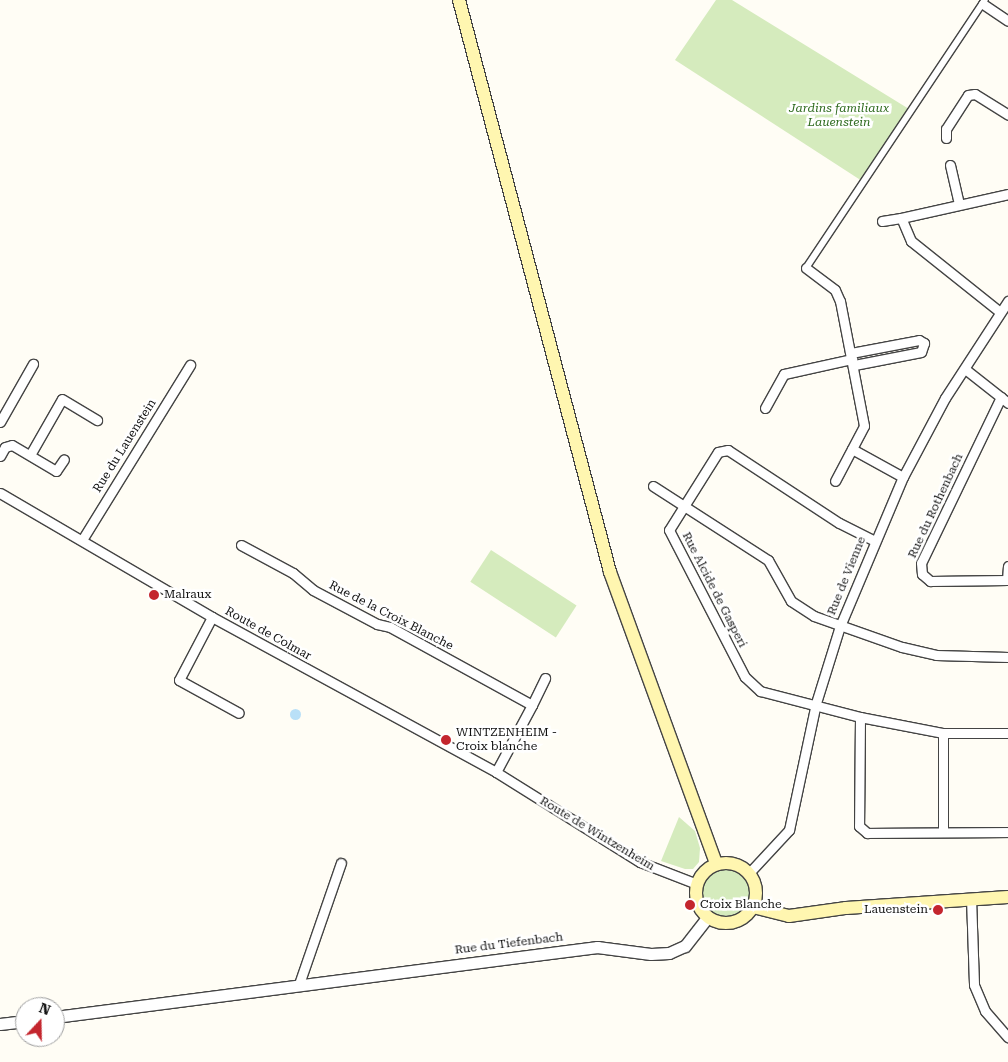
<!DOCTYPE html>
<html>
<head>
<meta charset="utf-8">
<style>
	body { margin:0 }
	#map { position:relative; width:1008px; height:1062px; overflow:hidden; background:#fffdf5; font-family:"Roboto Serif",serif }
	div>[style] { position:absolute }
	.green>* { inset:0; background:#d5ebbd; transform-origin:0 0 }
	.round { border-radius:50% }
	.water>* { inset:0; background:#b9e0f7 }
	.roads { filter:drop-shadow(1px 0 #444) drop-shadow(-1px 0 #444) drop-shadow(0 1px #444) drop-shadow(0 -1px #444) }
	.pedestrian>* { height:6px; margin:-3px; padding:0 3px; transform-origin:3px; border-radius:3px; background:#fff }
	.minor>* { height:9px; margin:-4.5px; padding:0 4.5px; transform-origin:4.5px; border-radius:4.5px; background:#fff }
	.tertiary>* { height:11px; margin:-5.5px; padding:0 5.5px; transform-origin:5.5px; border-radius:5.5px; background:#fff }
	.secondary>* { height:12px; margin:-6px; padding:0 6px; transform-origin:6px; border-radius:6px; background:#fff6b0 }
	.secondary>.ring { margin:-6px; padding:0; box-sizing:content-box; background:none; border:12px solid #fff6b0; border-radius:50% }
	.dots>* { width:14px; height:14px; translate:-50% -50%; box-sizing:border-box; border:2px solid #fff; border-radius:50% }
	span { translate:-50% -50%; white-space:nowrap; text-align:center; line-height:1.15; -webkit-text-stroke:5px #fff; paint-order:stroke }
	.park-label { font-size:12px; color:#2f6b1f; font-style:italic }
	.street-label { font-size:12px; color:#111 }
	.poi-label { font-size:12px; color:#111 }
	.left { translate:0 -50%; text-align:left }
	.right { translate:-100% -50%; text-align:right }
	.north { position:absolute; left:15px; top:997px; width:50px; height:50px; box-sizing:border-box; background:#fff; border:1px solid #a0a0a0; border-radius:50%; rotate:21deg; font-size:14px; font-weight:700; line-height:20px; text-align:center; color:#111 }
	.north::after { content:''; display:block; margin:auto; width:18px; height:22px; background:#c4262e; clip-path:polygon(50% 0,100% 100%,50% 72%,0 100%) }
</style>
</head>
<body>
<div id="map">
	<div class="green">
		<div style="clip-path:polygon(716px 0,732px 0,909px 109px,862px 181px,675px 60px)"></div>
		<div style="left:491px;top:550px;width:102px;height:38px;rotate:33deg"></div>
		<div style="clip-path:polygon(679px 817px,695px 831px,700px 848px,699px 862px,693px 869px,685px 869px,661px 861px)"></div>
		<div class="round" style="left:702px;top:868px;width:48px;height:48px"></div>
	</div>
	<div class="water">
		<div class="round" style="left:289.5px;top:708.5px;width:11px;height:11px"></div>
	</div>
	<div class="roads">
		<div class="pedestrian">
			<div style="left:806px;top:268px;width:322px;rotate:-56.3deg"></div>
		</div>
		<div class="minor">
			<div style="left:983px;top:4px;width:30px;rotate:34deg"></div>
			<div style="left:946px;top:138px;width:9px;rotate:-90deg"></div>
			<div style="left:946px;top:129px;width:40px;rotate:-57.1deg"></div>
			<div style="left:968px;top:95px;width:7px;rotate:-8deg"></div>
			<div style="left:975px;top:94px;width:39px;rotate:32deg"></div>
			<div style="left:950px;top:165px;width:40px;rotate:77deg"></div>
			<div style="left:882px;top:221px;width:19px;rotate:-9deg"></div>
			<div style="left:806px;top:268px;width:36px;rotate:37deg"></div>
			<div style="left:835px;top:290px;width:12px;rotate:66deg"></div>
			<div style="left:840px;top:301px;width:127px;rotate:79.1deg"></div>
			<div style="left:864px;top:426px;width:62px;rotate:117.8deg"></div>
			<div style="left:1000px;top:312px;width:114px;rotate:-141.4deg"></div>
			<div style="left:911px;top:241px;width:25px;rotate:-113deg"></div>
			<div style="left:901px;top:218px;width:110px;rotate:-12.6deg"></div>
			<div style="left:851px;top:353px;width:69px;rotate:-10.8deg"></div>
			<div style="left:919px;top:340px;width:6px;rotate:31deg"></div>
			<div style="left:924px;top:343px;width:9px;rotate:108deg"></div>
			<div style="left:921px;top:352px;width:68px;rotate:169deg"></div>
			<div style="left:965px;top:369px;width:55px;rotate:38.3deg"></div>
			<div style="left:1001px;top:397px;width:184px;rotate:115.7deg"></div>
			<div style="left:921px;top:563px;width:11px;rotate:85deg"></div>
			<div style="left:922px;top:574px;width:11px;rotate:41deg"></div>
			<div style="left:930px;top:581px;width:78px;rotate:-0.7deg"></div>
			<div style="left:765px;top:408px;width:39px;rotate:-61deg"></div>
			<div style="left:784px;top:374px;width:70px;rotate:-12.4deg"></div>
			<div style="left:0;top:422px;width:67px;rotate:-60.4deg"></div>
			<div style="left:852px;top:449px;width:58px;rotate:28.8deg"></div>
			<div style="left:30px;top:455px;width:64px;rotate:-60.3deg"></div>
			<div style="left:62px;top:399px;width:41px;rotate:31deg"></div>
			<div style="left:0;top:456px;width:10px;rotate:-61deg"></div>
			<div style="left:5px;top:447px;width:7px;rotate:-16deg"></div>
			<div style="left:12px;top:445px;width:51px;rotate:30.6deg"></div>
			<div style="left:56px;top:471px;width:14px;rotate:-56deg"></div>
			<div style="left:653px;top:486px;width:137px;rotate:32.8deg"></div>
			<div style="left:768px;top:560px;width:47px;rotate:60.7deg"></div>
			<div style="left:791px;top:601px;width:27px;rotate:33deg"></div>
			<div style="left:814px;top:616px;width:93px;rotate:19.4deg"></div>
			<div style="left:902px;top:647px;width:35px;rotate:13deg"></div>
			<div style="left:936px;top:655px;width:72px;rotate:1.6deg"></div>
			<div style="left:0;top:493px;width:246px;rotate:30.3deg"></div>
			<div style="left:212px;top:617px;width:324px;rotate:28.6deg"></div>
			<div style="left:496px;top:772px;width:170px;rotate:32deg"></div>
			<div style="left:640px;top:862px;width:61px;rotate:21.1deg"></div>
			<div style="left:82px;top:540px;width:206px;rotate:-58.3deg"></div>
			<div style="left:875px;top:541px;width:40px;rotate:-153.4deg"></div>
			<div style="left:839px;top:523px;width:133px;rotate:-146.7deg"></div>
			<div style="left:728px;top:450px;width:10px;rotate:169deg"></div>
			<div style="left:718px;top:452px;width:92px;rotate:122.1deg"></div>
			<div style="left:669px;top:530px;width:165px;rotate:62.7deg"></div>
			<div style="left:745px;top:677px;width:21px;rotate:43deg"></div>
			<div style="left:760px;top:691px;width:103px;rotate:14.6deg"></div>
			<div style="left:860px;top:717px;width:85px;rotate:10.9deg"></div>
			<div style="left:943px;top:733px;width:65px"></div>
			<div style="left:241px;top:545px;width:59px;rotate:28.3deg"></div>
			<div style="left:293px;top:573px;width:26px;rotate:40deg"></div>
			<div style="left:313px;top:590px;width:72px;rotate:28deg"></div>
			<div style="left:377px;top:624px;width:13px;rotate:13deg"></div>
			<div style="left:390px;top:627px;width:162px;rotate:28.8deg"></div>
			<div style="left:532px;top:705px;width:76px;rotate:118.2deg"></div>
			<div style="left:1007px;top:580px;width:14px;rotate:-86deg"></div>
			<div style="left:212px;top:617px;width:71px;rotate:117.6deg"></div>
			<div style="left:179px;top:680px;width:68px;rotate:28.8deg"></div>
			<div style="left:532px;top:705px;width:30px;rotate:-64deg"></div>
			<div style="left:860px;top:717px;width:109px;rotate:90.5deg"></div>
			<div style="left:859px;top:826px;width:11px;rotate:41deg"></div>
			<div style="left:867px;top:833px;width:141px;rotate:-0.4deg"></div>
			<div style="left:943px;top:733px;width:97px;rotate:90deg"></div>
			<div style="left:749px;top:873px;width:59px;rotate:-47.1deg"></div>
			<div style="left:789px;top:830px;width:130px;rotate:-78deg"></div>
			<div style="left:816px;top:703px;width:81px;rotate:-72.7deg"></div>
			<div style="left:840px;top:626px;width:162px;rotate:-67.1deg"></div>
			<div style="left:903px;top:477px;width:89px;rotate:-62deg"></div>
			<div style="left:945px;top:398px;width:116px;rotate:-57deg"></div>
			<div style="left:971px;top:898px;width:87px;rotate:88deg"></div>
			<div style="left:974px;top:985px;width:28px;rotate:67deg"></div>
			<div style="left:985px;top:1011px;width:35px;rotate:49deg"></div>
			<div style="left:299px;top:984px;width:128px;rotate:-70.9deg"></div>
		</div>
		<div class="tertiary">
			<div style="left:55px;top:1017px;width:547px;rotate:-7.36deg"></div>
			<div style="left:597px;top:947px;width:54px;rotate:7.4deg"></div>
			<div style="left:651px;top:954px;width:18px;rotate:-3deg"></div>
			<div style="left:669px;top:953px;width:17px;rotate:-24deg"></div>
			<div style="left:685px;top:946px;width:37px;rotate:-52deg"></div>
			<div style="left:0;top:1024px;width:25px;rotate:-7deg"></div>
		</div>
		<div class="secondary">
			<div style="left:459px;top:0;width:592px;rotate:75.21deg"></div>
			<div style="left:610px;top:572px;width:311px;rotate:70deg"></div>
			<div class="ring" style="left:696px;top:863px;width:48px;height:48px"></div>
			<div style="left:753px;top:907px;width:37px;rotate:14deg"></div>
			<div style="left:789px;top:916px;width:58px;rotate:-8deg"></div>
			<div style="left:846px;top:908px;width:162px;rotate:-3.9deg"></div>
		</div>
	</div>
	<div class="dots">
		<div style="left:154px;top:595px;background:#c4262e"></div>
		<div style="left:446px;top:740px;background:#c4262e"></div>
		<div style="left:690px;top:905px;background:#c4262e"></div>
		<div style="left:938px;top:910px;background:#c4262e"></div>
	</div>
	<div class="park-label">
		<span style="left:839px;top:116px">Jardins familiaux<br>Lauenstein</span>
	</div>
	<div class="street-label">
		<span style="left:125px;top:446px;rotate:-58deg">Rue du Lauenstein</span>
		<span style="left:936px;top:506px;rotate:-65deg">Rue du Rothenbach</span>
		<span style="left:847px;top:576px;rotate:-68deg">Rue de Vienne</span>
		<span style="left:714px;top:590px;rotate:63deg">Rue Alcide de Gasperi</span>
		<span style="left:391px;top:616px;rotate:27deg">Rue de la Croix Blanche</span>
		<span style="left:268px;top:634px;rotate:29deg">Route de Colmar</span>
		<span style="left:597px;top:834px;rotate:31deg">Route de Wintzenheim</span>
		<span style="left:509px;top:944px;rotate:-7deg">Rue du Tiefenbach</span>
	</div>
	<div class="poi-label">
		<span class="left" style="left:164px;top:595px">Malraux</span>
		<span class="left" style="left:456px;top:740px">WINTZENHEIM -<br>Croix blanche</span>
		<span class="left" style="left:700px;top:905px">Croix Blanche</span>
		<span class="right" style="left:928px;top:910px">Lauenstein</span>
	</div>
	<div class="north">N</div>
</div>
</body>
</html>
